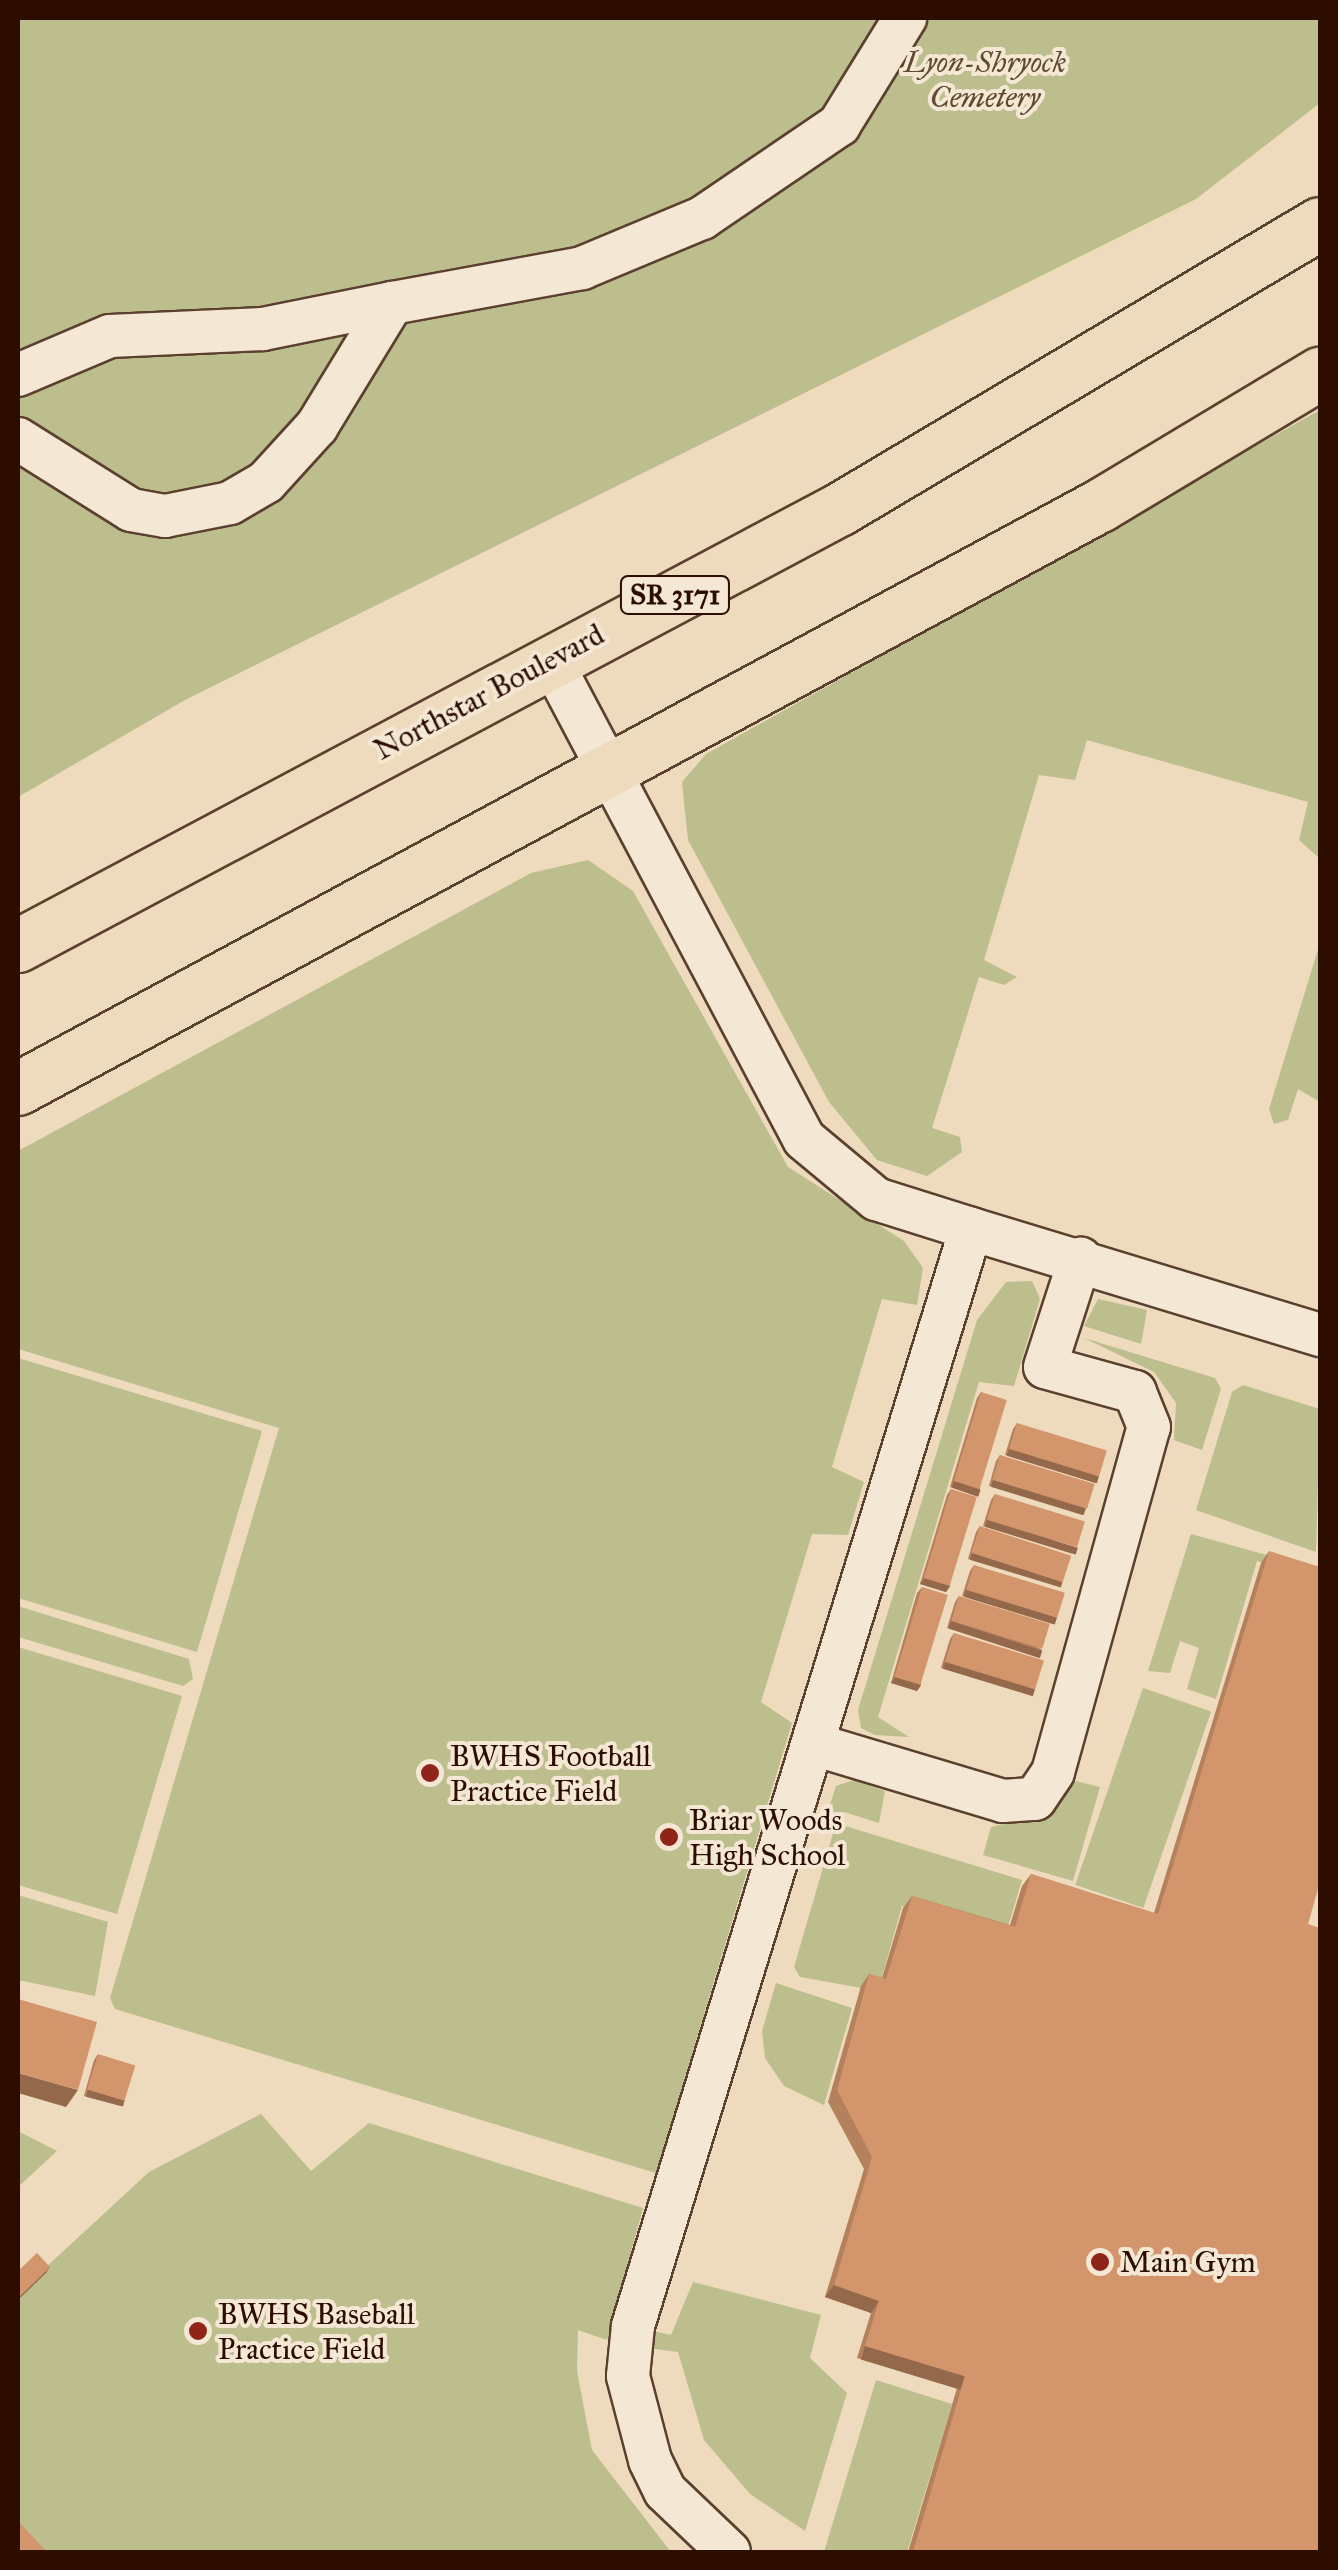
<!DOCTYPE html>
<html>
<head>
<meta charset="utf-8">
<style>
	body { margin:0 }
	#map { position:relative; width:1338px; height:2570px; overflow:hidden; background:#eedabc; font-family:"IM FELL Great Primer",serif }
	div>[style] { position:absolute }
	.green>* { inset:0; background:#bdbe8d; transform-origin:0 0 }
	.roads { filter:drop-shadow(2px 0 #5c402f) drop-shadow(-2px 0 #5c402f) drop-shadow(0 2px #5c402f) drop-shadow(0 -2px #5c402f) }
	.minor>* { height:42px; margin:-21px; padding:0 21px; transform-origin:21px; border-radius:21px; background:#f4e7d3 }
	.major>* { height:52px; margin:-26px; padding:0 26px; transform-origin:26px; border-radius:26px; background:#eedabc }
	.wall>* { inset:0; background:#b5805c }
	.shaded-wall>* { inset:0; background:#94684b; transform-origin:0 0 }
	.building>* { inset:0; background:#d3956b; transform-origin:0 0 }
	.dots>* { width:28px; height:28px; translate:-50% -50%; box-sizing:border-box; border:5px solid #f4e7d3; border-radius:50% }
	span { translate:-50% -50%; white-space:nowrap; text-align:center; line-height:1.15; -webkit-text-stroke:8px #f4e7d3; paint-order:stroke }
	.shield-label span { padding:2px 8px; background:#f4e7d3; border:2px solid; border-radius:8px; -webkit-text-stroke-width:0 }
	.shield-label { font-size:28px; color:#2c0d00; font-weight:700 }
	.park-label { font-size:30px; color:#5f4b31; font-style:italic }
	.street-label { font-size:30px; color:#2c0d00 }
	.poi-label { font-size:30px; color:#2c0d00 }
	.left { translate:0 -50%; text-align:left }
	.frame { position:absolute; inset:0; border:20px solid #2c0d00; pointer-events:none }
</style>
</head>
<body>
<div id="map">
	<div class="green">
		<div style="clip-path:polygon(18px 18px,1320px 18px,1320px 103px,1196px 199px,185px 700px,18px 797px)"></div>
		<div style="clip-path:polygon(1320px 410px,1320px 859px,1299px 840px,1308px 802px,1087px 740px,1075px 780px,1039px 775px,984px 960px,1017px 977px,1004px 985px,979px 977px,932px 1128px,960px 1137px,962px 1152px,927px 1176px,877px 1160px,829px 1102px,688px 840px,682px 782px,706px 754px)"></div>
		<div style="clip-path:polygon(588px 860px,633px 891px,788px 1167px,904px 1241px,923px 1268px,917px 1305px,882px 1299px,832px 1467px,864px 1482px,848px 1535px,812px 1534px,761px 1702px,792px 1723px,656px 2173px,115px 2009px,110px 1998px,279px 1428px,18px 1349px,18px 1151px,531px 873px)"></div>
		<div style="clip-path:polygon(1320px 943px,1320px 1102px,1298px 1089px,1288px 1120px,1274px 1124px,1269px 1109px)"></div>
		<div style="clip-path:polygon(1032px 1281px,1040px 1299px,1014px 1386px,979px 1382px,878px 1717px,909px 1737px,875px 1735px,861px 1728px,858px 1710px,977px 1320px,1006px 1282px)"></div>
		<div style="clip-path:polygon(1098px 1299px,1147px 1310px,1141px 1344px,1084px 1326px)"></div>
		<div style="clip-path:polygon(1084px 1338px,1215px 1378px,1221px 1389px,1202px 1450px,1174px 1440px,1176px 1403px,1154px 1372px)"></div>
		<div style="clip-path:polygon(18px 1358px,262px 1431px,197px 1652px,18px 1598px)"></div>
		<div style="clip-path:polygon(1243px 1385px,1320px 1409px,1316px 1552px,1196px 1510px,1232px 1392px)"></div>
		<div style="clip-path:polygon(1191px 1534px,1295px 1563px,1292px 1572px,1257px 1561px,1216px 1699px,1187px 1689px,1199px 1648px,1180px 1641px,1170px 1673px,1148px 1671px)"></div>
		<div style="clip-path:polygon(18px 1606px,189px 1659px,193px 1679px,183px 1686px,18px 1637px)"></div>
		<div style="clip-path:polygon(18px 1647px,182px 1696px,117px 1914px,18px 1885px)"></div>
		<div style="left:1143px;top:1688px;width:72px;height:208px;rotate:19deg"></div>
		<div style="clip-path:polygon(854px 1780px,885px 1791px,879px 1823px,844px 1812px,825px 1820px,836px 1786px)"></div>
		<div style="clip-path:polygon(1071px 1780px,1100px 1787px,1073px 1881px,983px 1855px,991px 1827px,1048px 1813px)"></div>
		<div style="clip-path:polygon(845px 1826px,1022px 1880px,1005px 1937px,902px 1906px,878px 1991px,800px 1977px,794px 1967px,834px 1830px)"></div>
		<div style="clip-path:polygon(18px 1895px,108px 1922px,95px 1996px,18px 1980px)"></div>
		<div style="clip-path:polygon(776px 1983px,852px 2008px,824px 2105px,784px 2086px,765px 2058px,762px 2031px)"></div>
		<div style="clip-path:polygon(261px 2114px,311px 2171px,369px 2123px,643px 2208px,607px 2340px,578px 2330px,577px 2371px,592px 2450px,671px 2552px,32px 2552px,18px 2536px,18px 2293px,149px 2172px)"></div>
		<div style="clip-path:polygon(18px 2131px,57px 2151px,18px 2187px)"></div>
		<div style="clip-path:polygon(693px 2282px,821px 2315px,810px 2358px,847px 2393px,805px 2531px,750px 2494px,704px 2440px,678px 2352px,647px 2348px,648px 2330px,671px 2335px)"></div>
		<div style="clip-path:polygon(876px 2380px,952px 2404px,907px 2552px,824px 2552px)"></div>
	</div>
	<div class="roads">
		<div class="minor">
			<div style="left:18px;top:375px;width:100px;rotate:-23deg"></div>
			<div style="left:110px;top:336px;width:153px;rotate:-2.6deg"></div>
			<div style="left:263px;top:329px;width:132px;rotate:-11.4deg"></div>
			<div style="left:18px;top:439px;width:133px;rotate:32.1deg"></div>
			<div style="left:131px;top:510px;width:35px;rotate:10deg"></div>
			<div style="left:165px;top:516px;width:66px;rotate:-11.3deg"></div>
			<div style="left:230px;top:503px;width:42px;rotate:-30.3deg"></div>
			<div style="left:266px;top:482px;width:76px;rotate:-47.7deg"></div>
			<div style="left:317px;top:426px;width:144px;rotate:-58.6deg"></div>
			<div style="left:392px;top:303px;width:193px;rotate:-10.4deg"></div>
			<div style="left:582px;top:268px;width:130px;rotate:-22.6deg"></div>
			<div style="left:702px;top:218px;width:166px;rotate:-34.2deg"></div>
			<div style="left:839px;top:125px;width:126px;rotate:-58.3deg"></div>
			<div style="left:550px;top:659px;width:543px;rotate:62.11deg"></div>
			<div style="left:804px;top:1139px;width:94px;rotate:39.8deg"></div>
			<div style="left:876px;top:1199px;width:100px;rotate:17.5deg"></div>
			<div style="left:813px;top:1744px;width:198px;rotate:16.7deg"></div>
			<div style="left:1003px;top:1801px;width:32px;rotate:-4deg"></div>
			<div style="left:1035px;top:1799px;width:32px;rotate:-56deg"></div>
			<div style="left:1053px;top:1772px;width:358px;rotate:-74.5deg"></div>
			<div style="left:1149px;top:1427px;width:38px;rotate:-112deg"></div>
			<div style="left:1135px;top:1392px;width:93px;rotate:-164.5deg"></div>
			<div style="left:1045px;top:1367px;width:114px;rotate:-72deg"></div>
			<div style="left:729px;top:2552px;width:88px;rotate:-136.4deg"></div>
			<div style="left:665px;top:2491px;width:34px;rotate:-116deg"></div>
			<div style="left:650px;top:2460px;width:87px;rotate:-104.7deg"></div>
			<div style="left:628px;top:2376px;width:50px;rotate:-84.3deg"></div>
			<div style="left:633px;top:2326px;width:1148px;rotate:-72.88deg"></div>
			<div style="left:971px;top:1229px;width:365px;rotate:16.9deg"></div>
		</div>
		<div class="major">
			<div style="left:18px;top:946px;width:932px;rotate:-27.97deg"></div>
			<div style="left:841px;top:509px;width:557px;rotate:-30.75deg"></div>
			<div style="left:18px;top:1089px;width:1229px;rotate:-28.32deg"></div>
			<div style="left:1100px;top:506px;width:257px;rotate:-31deg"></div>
		</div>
	</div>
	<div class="wall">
		<div style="clip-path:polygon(981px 1392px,980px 1490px,976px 1496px,950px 1487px,977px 1398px)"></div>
		<div style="clip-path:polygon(1017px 1423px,1099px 1477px,1095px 1483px,1005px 1455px,1013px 1429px)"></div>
		<div style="clip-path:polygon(1000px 1455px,1086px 1509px,1082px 1515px,989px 1486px,996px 1461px)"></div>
		<div style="clip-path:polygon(951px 1489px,950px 1586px,946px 1592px,920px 1584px,947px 1495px)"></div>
		<div style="clip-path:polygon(995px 1494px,1073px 1554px,983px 1526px,991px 1500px)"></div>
		<div style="clip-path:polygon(980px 1526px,1063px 1580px,1059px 1586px,968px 1559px,976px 1532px)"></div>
		<div style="clip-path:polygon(1269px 1551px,1308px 1924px,1320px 2552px,908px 2552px,957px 2388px,857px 2358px,871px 2313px,825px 2297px,864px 2169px,828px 2102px,861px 1986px,869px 1974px,882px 1978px,903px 1908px,912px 1896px,1010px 1925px,1022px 1886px,1031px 1874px,1154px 1913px,1261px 1563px)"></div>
		<div style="clip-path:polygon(974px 1565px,1057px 1618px,1053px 1624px,962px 1596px,970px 1571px)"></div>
		<div style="clip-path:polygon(922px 1587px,921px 1685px,917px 1691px,891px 1683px,917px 1593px)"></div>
		<div style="clip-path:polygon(959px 1596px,1042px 1650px,1037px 1656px,947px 1628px,955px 1602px)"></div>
		<div style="clip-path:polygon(954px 1633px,1035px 1689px,1031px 1695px,941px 1668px,950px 1639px)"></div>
		<div style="clip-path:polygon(98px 2054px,121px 2106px,84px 2096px,94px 2060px)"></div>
	</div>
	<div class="shaded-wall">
		<div style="left:1009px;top:1449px;width:94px;height:7px;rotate:17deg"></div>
		<div style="left:993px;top:1480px;width:97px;height:7px;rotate:17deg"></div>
		<div style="left:954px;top:1481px;width:28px;height:7px;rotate:19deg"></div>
		<div style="left:987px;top:1520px;width:95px;height:7px;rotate:17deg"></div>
		<div style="left:972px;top:1553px;width:95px;height:7px;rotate:17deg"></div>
		<div style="clip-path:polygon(925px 1578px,950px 1586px,946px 1592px,920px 1584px)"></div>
		<div style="left:966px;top:1590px;width:95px;height:7px;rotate:17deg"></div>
		<div style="left:951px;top:1621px;width:96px;height:8px;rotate:18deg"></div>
		<div style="left:945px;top:1662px;width:94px;height:7px;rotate:17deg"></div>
		<div style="clip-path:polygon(895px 1677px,921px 1685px,917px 1691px,891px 1683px)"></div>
		<div style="clip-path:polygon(18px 2073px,78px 2090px,66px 2107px,18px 2093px)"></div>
		<div style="left:88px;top:2090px;width:38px;height:7px;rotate:15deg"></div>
		<div style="clip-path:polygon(50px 2267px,46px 2273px,18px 2300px,18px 2298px)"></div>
		<div style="clip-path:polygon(834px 2285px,879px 2301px,871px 2313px,825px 2297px)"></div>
		<div style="left:865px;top:2346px;width:104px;height:14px;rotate:17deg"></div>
	</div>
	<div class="building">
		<div style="left:981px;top:1392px;width:27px;height:93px;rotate:17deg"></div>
		<div style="left:1017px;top:1423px;width:94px;height:27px;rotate:17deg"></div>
		<div style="left:1000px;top:1455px;width:99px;height:26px;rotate:17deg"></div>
		<div style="left:951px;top:1489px;width:27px;height:93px;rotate:17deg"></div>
		<div style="left:995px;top:1494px;width:94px;height:27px;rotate:17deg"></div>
		<div style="left:980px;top:1526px;width:96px;height:28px;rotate:18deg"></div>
		<div style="clip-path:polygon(1269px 1551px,1320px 1567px,1320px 1882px,1308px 1924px,1320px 1928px,1320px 2552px,913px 2552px,965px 2376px,865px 2346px,879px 2301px,834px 2285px,872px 2157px,837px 2090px,869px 1974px,886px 1979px,912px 1896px,1015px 1927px,1031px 1874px,1158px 1914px)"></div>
		<div style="left:974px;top:1565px;width:95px;height:26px;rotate:17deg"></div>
		<div style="left:922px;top:1587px;width:27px;height:94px;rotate:17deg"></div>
		<div style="left:959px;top:1596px;width:95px;height:26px;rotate:17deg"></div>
		<div style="left:954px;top:1633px;width:94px;height:30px;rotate:17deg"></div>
		<div style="clip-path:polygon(18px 1999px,97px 2022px,78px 2090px,18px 2073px)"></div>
		<div style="left:98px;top:2054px;width:39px;height:37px;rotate:17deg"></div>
		<div style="clip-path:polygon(37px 2253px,50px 2267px,18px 2298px,18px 2271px)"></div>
		<div style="clip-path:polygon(18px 2521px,46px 2551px,44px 2552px,23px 2552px,18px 2547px)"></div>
	</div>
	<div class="dots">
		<div style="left:430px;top:1773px;background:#8f2418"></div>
		<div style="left:669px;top:1837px;background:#8f2418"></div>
		<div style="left:1100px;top:2262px;background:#8f2418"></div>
		<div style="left:198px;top:2331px;background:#8f2418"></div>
	</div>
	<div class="shield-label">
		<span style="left:675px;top:595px">SR 3171</span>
	</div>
	<div class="park-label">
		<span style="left:985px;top:79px">Lyon-Shryock<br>Cemetery</span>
	</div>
	<div class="street-label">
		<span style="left:489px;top:692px;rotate:-28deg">Northstar Boulevard</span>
	</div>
	<div class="poi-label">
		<span class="left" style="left:450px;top:1773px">BWHS Football<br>Practice Field</span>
		<span class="left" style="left:689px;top:1837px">Briar Woods<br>High School</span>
		<span class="left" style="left:1120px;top:2262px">Main Gym</span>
		<span class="left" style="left:218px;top:2331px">BWHS Baseball<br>Practice Field</span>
	</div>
	<div class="frame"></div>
</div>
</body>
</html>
